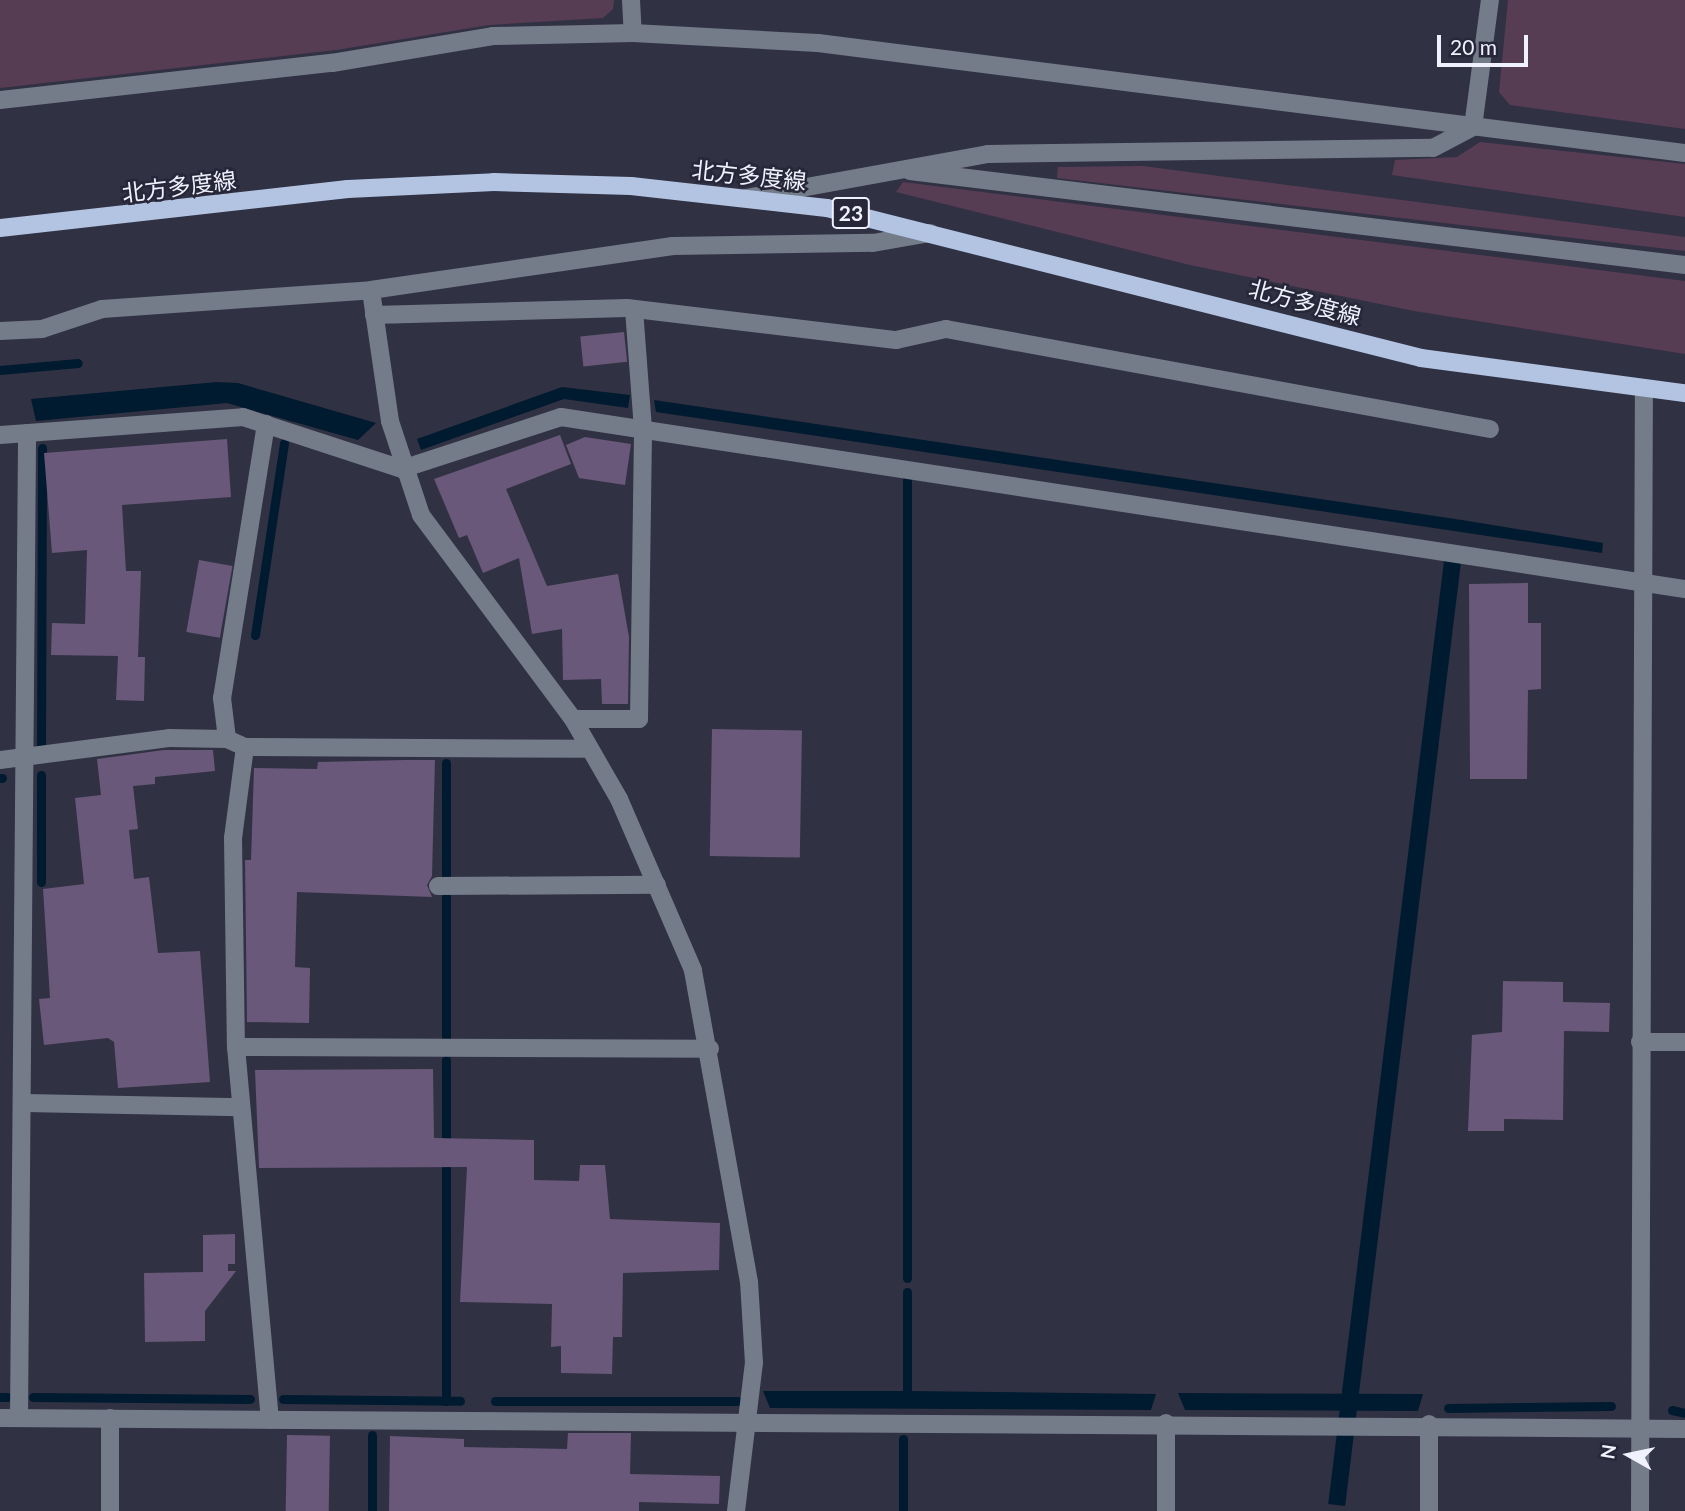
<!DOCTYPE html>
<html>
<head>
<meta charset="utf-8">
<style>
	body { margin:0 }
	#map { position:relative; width:1685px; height:1511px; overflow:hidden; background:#313144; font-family:Lato,"Noto Sans JP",sans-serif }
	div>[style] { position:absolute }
	.green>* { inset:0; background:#573d54 }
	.water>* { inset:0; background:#001b2f; transform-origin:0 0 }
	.stream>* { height:9px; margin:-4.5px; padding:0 4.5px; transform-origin:4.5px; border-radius:4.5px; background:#001b2f }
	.building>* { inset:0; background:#695879; transform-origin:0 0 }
	.minor>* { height:18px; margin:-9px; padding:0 9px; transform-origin:9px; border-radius:9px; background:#747c8a }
	.major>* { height:18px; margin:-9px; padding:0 9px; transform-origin:9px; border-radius:9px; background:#b3c4e2 }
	span { translate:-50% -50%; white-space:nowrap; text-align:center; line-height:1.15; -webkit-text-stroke:5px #272739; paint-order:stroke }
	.shield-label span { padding:2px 5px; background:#272739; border:2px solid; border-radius:5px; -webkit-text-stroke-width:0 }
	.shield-label { font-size:21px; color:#f0f1fe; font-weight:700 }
	.street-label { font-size:23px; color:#f0f1fe }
	.north { position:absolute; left:1594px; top:1420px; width:70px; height:70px; -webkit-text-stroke:5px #272739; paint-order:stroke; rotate:279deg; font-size:19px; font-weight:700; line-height:28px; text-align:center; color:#f0f1fe }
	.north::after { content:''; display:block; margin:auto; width:24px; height:32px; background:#f0f1fe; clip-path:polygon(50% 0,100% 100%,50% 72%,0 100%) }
	.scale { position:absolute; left:1437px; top:35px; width:91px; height:32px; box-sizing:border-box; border:4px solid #f0f1fe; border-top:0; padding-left:9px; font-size:21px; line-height:24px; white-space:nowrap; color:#f0f1fe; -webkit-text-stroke:5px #272739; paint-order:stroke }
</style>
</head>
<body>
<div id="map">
	<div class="green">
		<div style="clip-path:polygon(0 0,614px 0,613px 9px,603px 18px,489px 25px,336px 50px,0 88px)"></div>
		<div style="clip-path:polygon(1508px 0,1685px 0,1685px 129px,1510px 105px,1499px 92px)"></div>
		<div style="clip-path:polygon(1480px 142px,1685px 164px,1685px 217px,1392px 175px,1395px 160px,1457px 157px)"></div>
		<div style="clip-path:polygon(1143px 166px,1685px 237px,1685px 251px,1057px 178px,1058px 167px)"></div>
		<div style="clip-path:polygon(903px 182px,1685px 281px,1685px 354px,1414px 311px,1190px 265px,896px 192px)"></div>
	</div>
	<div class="water">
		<div style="clip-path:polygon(217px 382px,238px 383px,376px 423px,358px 440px,227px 403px,36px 421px,31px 399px)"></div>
		<div style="clip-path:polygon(562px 387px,630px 395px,628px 408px,564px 399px,421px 450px,417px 439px)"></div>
		<div style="clip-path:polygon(654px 400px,1462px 520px,1603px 543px,1602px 553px,656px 412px)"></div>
		<div style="left:1444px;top:561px;width:17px;height:950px;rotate:7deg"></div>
		<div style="clip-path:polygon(763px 1391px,909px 1391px,1156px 1394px,1151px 1410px,770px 1408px)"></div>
		<div style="clip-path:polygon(1178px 1393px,1422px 1394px,1423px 1394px,1418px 1411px,1185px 1410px)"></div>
	</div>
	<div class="stream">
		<div style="left:0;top:370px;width:78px;rotate:-5.1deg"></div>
		<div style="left:255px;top:635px;width:194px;rotate:-81.4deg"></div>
		<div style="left:41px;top:752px;width:304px;rotate:-89.8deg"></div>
		<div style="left:446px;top:763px;width:114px;rotate:90deg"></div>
		<div style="left:0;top:778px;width:2px"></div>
		<div style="left:41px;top:882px;width:107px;rotate:-90deg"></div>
		<div style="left:446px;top:1038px;width:142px;rotate:-90deg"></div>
		<div style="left:907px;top:1278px;width:798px;rotate:-90deg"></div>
		<div style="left:907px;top:1292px;width:109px;rotate:90deg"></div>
		<div style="left:0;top:1397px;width:7px"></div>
		<div style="left:33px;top:1397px;width:217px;rotate:0.5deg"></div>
		<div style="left:283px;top:1399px;width:177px;rotate:0.6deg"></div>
		<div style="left:446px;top:1401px;width:341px;rotate:-90deg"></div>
		<div style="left:495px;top:1401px;width:242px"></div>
		<div style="left:1448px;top:1408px;width:163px;rotate:-0.7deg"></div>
		<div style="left:1672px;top:1410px;width:13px;rotate:13deg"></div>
		<div style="left:372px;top:1435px;width:76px;rotate:90deg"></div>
		<div style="left:903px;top:1439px;width:72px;rotate:90deg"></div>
	</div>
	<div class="building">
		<div style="left:624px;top:332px;width:30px;height:44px;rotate:84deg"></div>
		<div style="clip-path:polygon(560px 435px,571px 464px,506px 489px,547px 586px,618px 574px,629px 637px,628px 704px,602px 704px,601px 679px,563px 680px,562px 629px,532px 634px,519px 558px,483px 573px,467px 535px,459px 538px,434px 479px)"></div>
		<div style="clip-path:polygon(585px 437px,631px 444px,625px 485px,579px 478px,566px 445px)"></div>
		<div style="clip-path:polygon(227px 439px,231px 497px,122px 505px,126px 571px,141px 571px,138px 657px,145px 657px,144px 701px,116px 700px,118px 656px,51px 655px,52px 623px,85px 624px,87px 550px,52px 553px,44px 453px)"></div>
		<div style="left:199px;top:560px;width:34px;height:73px;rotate:10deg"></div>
		<div style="clip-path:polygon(1528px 583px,1528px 623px,1541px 623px,1541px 689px,1528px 690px,1527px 779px,1470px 779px,1469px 584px)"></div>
		<div style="left:712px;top:729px;width:90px;height:127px;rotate:1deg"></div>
		<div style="clip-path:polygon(164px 750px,213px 750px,215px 771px,155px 777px,155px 784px,133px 786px,138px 829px,129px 830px,134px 879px,149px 877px,158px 953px,200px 951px,210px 1082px,118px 1088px,114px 1042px,108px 1038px,44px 1045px,39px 999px,50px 998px,43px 889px,84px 884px,75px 798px,101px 795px,97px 759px)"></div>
		<div style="clip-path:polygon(405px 760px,435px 760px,432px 876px,427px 885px,432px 897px,297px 892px,295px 967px,310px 968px,309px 1023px,247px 1022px,245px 860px,251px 860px,254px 768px,317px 769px,318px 762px)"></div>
		<div style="clip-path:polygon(1503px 981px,1563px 982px,1563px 1002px,1610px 1003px,1609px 1032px,1564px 1031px,1563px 1120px,1504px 1119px,1504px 1131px,1468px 1131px,1472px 1035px,1502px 1032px)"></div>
		<div style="clip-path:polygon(433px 1069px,434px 1138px,534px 1140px,534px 1180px,579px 1181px,580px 1165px,605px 1165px,610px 1219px,720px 1223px,719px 1270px,623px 1273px,622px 1337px,613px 1337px,612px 1374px,561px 1373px,561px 1346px,551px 1347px,552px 1304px,460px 1302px,467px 1167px,259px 1168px,255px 1070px)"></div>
		<div style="clip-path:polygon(235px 1234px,235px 1264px,228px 1264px,228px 1271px,236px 1271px,205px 1311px,205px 1341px,145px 1342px,144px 1273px,203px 1272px,203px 1235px)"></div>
		<div style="clip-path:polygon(568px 1433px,631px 1433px,630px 1474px,720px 1476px,719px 1504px,639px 1502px,639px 1511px,389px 1511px,390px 1436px,464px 1439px,464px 1447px,567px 1449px)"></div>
		<div style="left:287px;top:1435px;width:43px;height:76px;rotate:1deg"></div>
	</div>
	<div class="minor">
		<div style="left:631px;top:0;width:33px;rotate:87deg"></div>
		<div style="left:0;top:100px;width:334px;rotate:-6.4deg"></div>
		<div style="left:332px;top:63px;width:163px;rotate:-9.5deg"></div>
		<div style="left:493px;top:36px;width:140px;rotate:-1.2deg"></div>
		<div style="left:633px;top:33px;width:185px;rotate:3.1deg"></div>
		<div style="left:818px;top:43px;width:874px;rotate:7.23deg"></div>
		<div style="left:910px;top:171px;width:781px;rotate:6.92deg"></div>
		<div style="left:746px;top:198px;width:246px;rotate:-10.3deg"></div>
		<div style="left:988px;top:154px;width:445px;rotate:-0.8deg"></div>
		<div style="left:1433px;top:148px;width:45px;rotate:-27.7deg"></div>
		<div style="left:1473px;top:127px;width:128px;rotate:-82.4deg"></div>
		<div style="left:374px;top:315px;width:253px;rotate:-1.6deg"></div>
		<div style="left:627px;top:308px;width:271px;rotate:6.8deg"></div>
		<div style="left:896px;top:340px;width:51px;rotate:-12.4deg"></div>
		<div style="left:946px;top:329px;width:553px;rotate:10.42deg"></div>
		<div style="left:0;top:331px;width:42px;rotate:-2.7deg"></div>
		<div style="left:42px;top:329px;width:63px;rotate:-18.4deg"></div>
		<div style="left:102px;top:309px;width:270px;rotate:-4deg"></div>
		<div style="left:266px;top:424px;width:278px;rotate:99.1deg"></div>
		<div style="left:222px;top:698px;width:41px;rotate:83deg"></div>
		<div style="left:227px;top:739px;width:20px;rotate:24deg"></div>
		<div style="left:245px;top:747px;width:92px;rotate:97.5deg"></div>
		<div style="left:233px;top:838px;width:209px;rotate:89.2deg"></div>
		<div style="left:236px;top:1047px;width:374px;rotate:84.8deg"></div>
		<div style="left:0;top:435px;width:244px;rotate:-4.2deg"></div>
		<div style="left:243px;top:417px;width:167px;rotate:18.1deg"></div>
		<div style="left:402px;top:469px;width:167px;rotate:-18.1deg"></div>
		<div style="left:561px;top:417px;width:1137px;rotate:8.7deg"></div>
		<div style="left:573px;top:719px;width:66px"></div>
		<div style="left:639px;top:719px;width:290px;rotate:-89.2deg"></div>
		<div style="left:643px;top:429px;width:120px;rotate:-94.3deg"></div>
		<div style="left:245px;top:747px;width:345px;rotate:0.3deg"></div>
		<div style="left:0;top:760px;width:170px;rotate:-7.4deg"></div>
		<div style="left:169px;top:738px;width:58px;rotate:1deg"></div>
		<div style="left:438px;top:886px;width:219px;rotate:-0.3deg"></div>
		<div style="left:1640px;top:1042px;width:45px"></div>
		<div style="left:236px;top:1047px;width:474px;rotate:0.2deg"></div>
		<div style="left:25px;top:1103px;width:216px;rotate:1.1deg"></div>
		<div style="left:0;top:1418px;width:1685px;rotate:0.37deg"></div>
		<div style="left:19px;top:1418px;width:985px;rotate:-89.53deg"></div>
		<div style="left:110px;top:1511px;width:93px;rotate:-90deg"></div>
		<div style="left:736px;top:1511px;width:149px;rotate:-83.1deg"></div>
		<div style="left:754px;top:1363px;width:81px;rotate:-93.5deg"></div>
		<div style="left:749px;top:1282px;width:317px;rotate:-100.2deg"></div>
		<div style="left:693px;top:970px;width:186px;rotate:-113.4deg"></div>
		<div style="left:619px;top:799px;width:92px;rotate:-119.9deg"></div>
		<div style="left:573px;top:719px;width:254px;rotate:-126.7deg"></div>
		<div style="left:421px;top:515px;width:99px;rotate:-108.3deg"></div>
		<div style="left:390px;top:421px;width:132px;rotate:-98.3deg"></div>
		<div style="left:371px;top:290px;width:305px;rotate:-8.3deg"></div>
		<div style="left:673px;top:246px;width:200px;rotate:-0.9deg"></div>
		<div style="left:873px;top:243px;width:58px;rotate:-10deg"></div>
		<div style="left:1166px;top:1511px;width:88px;rotate:-90deg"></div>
		<div style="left:1429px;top:1511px;width:87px;rotate:-90deg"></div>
		<div style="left:1640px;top:1511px;width:1123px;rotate:-89.8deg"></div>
	</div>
	<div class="major">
		<div style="left:0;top:228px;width:350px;rotate:-6.4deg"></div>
		<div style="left:348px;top:189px;width:146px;rotate:-2.7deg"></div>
		<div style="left:494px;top:182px;width:137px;rotate:1.7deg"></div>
		<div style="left:631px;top:186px;width:197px;rotate:6.4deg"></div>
		<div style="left:827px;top:208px;width:613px;rotate:14.17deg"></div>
		<div style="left:1421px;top:358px;width:266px;rotate:7.6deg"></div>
	</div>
	<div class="shield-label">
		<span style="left:851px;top:213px">23</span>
	</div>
	<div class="street-label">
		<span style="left:749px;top:175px;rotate:6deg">北方多度線</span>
		<span style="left:179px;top:186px;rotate:-7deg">北方多度線</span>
		<span style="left:1305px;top:302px;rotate:15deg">北方多度線</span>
	</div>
	<div class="north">N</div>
	<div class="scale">20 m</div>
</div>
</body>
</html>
